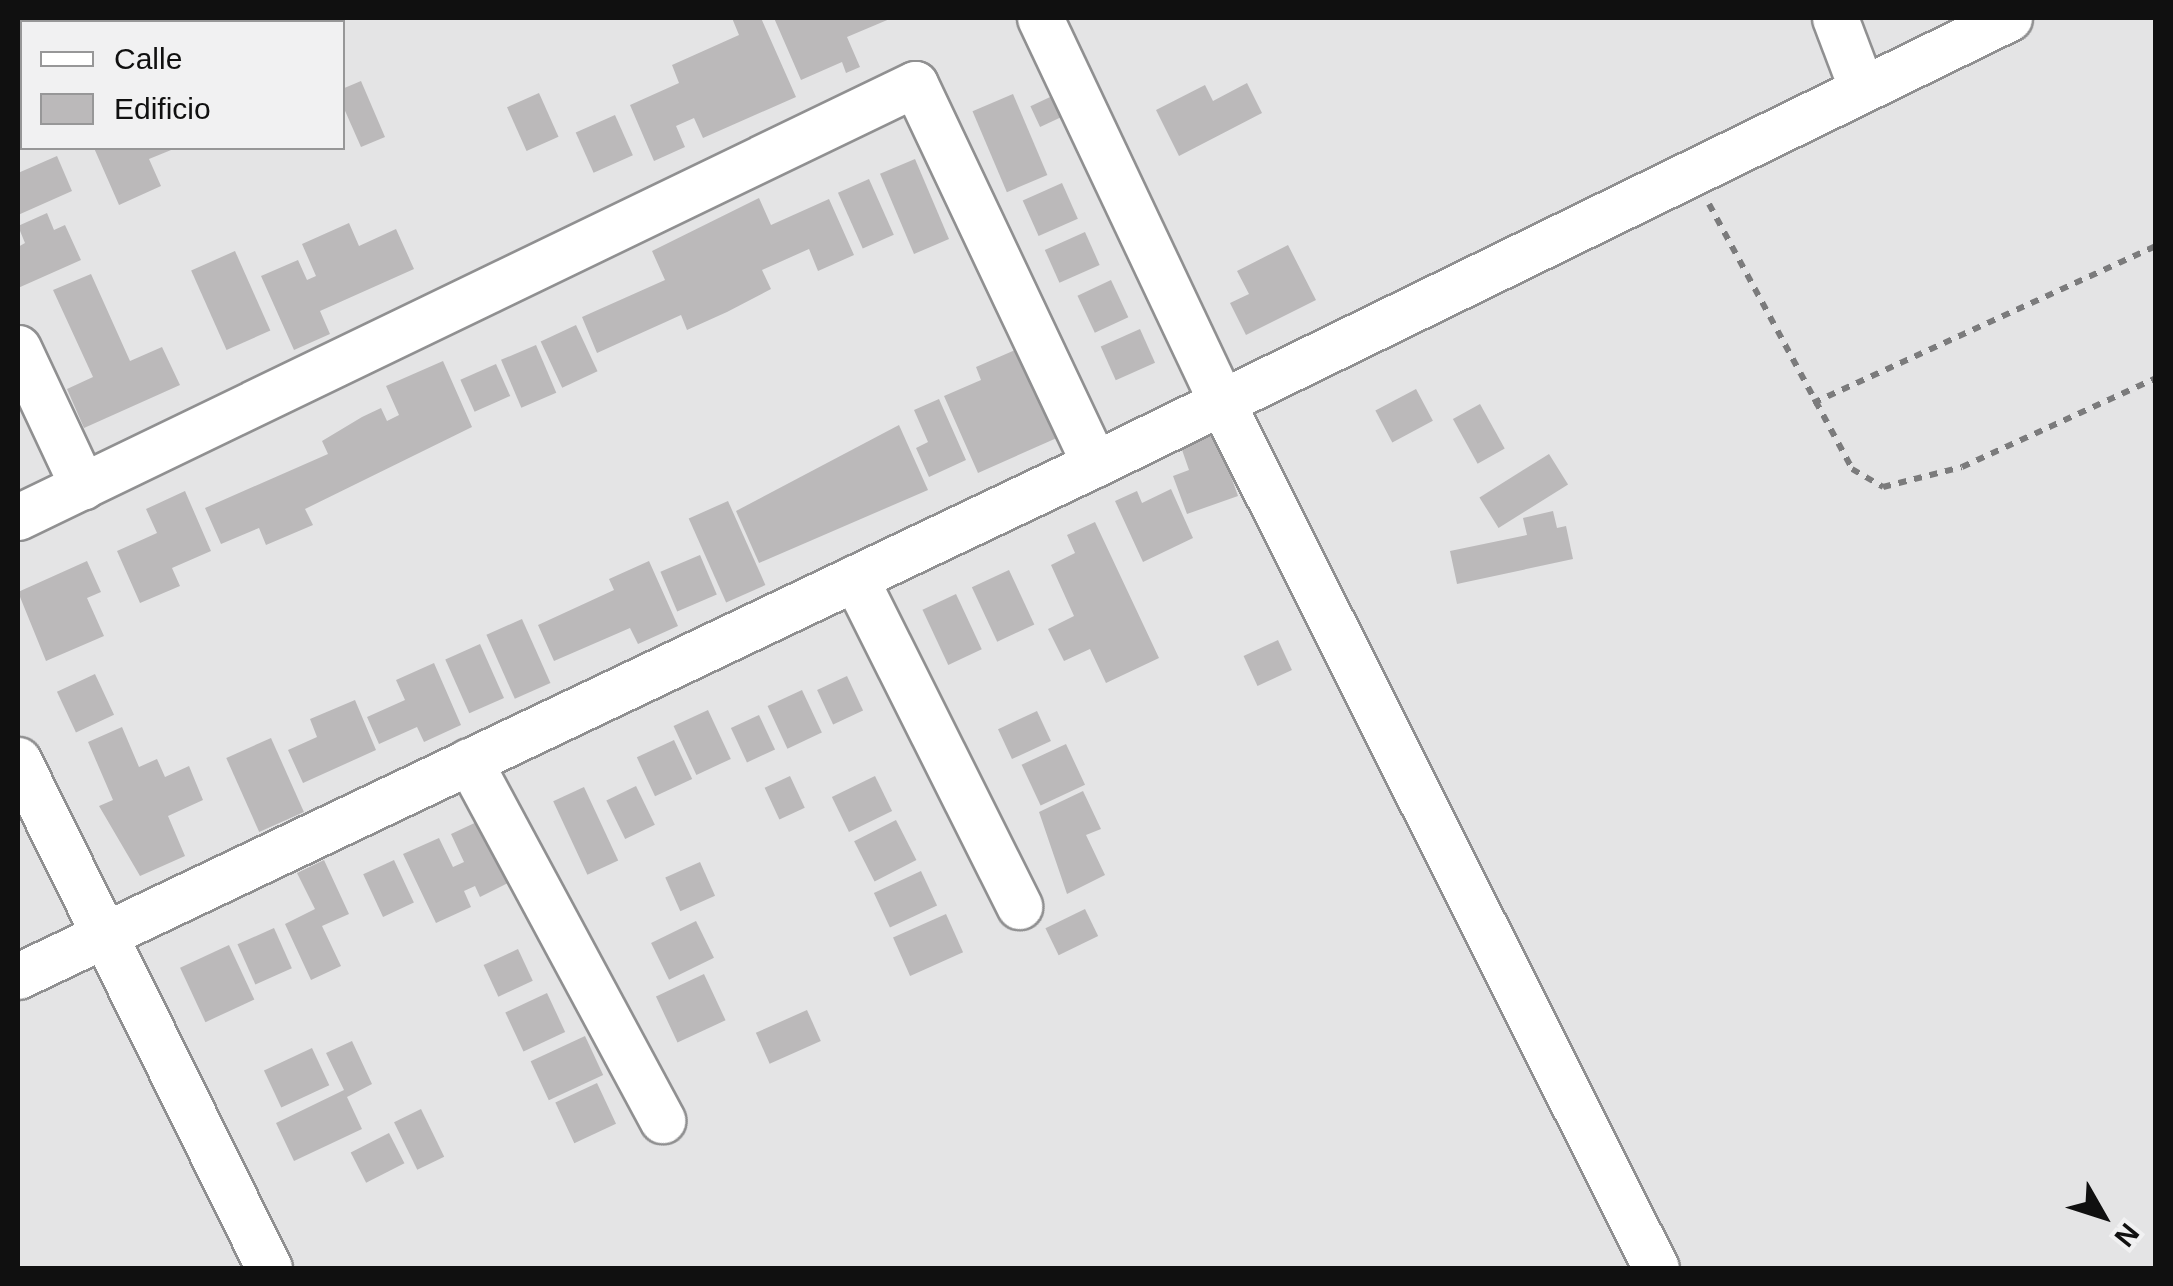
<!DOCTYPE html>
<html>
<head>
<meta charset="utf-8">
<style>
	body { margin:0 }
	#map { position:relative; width:2173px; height:1286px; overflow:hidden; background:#e4e4e5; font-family:Helvetica,sans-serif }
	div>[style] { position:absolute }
	.building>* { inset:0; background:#bbb9ba; transform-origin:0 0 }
	.path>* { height:6px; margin-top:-3px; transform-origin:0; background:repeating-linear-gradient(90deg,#7b7b7c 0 8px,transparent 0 16px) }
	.roads { filter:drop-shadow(2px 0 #909091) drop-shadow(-2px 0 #909091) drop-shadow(0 2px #909091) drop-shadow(0 -2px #909091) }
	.minor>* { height:45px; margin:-22.5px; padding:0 22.5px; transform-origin:22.5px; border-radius:22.5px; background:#fff }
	span { translate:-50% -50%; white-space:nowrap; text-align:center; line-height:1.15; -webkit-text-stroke:8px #f1f1f2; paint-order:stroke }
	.frame { position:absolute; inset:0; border:20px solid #101010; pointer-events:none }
	.legend { position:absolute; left:20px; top:20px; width:325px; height:130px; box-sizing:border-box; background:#f1f1f2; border:2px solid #979798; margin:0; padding:12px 18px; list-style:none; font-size:30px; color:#101010 }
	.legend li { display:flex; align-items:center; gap:20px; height:50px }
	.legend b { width:50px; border:2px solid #979798 }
	.north { position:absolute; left:2053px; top:1166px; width:100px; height:100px; -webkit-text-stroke:8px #f1f1f2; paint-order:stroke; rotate:129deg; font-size:28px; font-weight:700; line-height:40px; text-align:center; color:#101010 }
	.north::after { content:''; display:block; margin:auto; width:35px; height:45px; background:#101010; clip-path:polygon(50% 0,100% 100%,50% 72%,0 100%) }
</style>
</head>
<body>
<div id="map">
	<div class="building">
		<div style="clip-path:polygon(732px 18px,761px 18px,796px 97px,703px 138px,694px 118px,676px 126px,685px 147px,654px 161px,630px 105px,679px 83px,672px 65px,739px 35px)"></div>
		<div style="clip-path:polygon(774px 18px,892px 18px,847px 37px,860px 67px,846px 73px,842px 62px,801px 80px)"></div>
		<div style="clip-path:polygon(361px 81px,385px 137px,361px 147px,342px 104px,342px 89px)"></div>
		<div style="clip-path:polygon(1247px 83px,1262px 113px,1179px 156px,1156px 110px,1205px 85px,1213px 101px)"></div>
		<div style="left:1063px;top:91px;width:23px;height:36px;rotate:65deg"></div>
		<div style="left:539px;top:93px;width:48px;height:35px;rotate:66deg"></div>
		<div style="left:1013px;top:94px;width:88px;height:44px;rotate:67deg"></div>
		<div style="left:615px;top:115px;width:44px;height:43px;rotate:66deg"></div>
		<div style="clip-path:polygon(94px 148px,176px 148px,149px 159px,161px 186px,119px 205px)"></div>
		<div style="clip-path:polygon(57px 156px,72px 191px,18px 215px,18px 173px)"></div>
		<div style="left:915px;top:159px;width:87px;height:38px;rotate:67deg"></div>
		<div style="left:869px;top:179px;width:61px;height:34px;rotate:66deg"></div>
		<div style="left:1062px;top:183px;width:39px;height:43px;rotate:66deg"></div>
		<div style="clip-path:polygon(759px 198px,771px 225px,829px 199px,854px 255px,818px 271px,809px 249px,762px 270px,771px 289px,727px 312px,687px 330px,681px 315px,597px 353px,582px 317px,665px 280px,652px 251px)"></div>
		<div style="clip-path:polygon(47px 213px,54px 230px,65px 225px,81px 260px,18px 288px,18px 247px,25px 243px,18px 226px)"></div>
		<div style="clip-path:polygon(349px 223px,359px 246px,396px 229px,414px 269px,320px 311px,330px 334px,294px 350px,261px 276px,298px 260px,307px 280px,316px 276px,302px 244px)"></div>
		<div style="left:1085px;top:232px;width:36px;height:44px;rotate:66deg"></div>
		<div style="clip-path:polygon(1288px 245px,1316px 300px,1246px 335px,1230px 303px,1249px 294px,1237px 271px)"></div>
		<div style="left:235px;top:251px;width:87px;height:48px;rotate:66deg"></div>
		<div style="clip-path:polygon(91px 274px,130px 361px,162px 347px,180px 385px,84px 428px,67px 389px,93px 377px,53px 290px)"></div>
		<div style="left:1111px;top:280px;width:41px;height:37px;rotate:65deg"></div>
		<div style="left:576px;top:325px;width:51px;height:39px;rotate:65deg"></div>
		<div style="left:1140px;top:329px;width:37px;height:43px;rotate:66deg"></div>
		<div style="left:536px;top:345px;width:52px;height:38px;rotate:67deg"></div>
		<div style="clip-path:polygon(1020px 348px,1059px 437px,978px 473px,944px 396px,981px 380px,976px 367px)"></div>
		<div style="clip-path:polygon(443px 361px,472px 427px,305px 509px,313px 525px,266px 545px,259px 528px,221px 544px,205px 508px,328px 454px,322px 441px,362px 417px,381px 408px,387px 421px,399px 415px,386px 386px)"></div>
		<div style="left:496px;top:364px;width:35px;height:39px;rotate:66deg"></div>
		<div style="left:1416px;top:389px;width:36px;height:46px;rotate:62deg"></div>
		<div style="clip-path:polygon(939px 399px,966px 460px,929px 477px,916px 448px,928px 442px,914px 410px)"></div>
		<div style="left:1480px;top:404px;width:51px;height:31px;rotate:61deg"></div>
		<div style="clip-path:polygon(899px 425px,928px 490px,759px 563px,736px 511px)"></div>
		<div style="clip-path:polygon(1216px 434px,1238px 496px,1187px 514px,1173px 476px,1189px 470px,1181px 447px)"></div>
		<div style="left:1549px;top:454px;width:36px;height:82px;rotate:58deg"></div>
		<div style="clip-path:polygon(1171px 489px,1193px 538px,1143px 562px,1115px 501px,1137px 491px,1142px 503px)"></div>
		<div style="clip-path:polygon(185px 491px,211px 551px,172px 568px,180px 586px,140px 603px,117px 551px,157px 533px,146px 509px)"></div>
		<div style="left:728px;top:501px;width:92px;height:43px;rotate:66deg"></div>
		<div style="clip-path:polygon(1553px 511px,1557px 528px,1566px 526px,1573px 559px,1457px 584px,1450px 551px,1527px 535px,1523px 518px)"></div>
		<div style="clip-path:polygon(1095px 522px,1159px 658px,1106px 683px,1090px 649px,1064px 661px,1048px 629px,1074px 616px,1051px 565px,1075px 553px,1067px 535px)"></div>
		<div style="left:700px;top:555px;width:43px;height:43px;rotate:67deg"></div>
		<div style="clip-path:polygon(87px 561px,101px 592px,87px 598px,104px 636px,46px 661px,18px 592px)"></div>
		<div style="clip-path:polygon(649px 561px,678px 626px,638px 644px,630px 628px,554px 661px,538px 625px,614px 590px,609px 579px)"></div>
		<div style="left:1009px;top:570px;width:60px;height:41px;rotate:65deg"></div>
		<div style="left:956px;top:594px;width:61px;height:37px;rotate:65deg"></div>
		<div style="left:522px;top:619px;width:70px;height:39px;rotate:66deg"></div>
		<div style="left:1278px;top:640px;width:33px;height:38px;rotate:65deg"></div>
		<div style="left:480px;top:644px;width:59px;height:38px;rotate:66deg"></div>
		<div style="clip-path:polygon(434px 663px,461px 725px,424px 742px,417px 727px,379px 744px,367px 717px,405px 700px,396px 680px)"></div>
		<div style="left:95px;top:674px;width:45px;height:42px;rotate:65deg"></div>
		<div style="left:847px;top:676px;width:38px;height:33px;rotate:65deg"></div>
		<div style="left:802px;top:690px;width:47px;height:38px;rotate:65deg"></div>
		<div style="clip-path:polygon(355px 700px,376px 750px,303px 783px,288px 750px,317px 737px,310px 719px)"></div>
		<div style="left:708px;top:710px;width:54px;height:38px;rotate:65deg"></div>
		<div style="left:1037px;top:711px;width:33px;height:43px;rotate:65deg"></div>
		<div style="left:759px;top:715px;width:38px;height:31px;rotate:65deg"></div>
		<div style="clip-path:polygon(122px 727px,139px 767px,157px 759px,165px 777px,189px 766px,203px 800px,168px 816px,185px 856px,140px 876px,99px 806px,113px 800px,88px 742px)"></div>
		<div style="left:271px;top:738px;width:81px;height:49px;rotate:66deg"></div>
		<div style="left:674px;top:740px;width:43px;height:41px;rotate:65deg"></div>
		<div style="left:1066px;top:744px;width:45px;height:49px;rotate:65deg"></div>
		<div style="left:790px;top:776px;width:35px;height:28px;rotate:65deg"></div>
		<div style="left:875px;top:776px;width:39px;height:48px;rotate:64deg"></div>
		<div style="left:636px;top:786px;width:43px;height:33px;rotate:64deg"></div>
		<div style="left:584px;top:787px;width:81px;height:34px;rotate:65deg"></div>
		<div style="clip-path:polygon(1083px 791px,1101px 829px,1086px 835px,1105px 875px,1067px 894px,1039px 812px)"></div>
		<div style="clip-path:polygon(481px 820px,510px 882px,480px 897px,475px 886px,464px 891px,471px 907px,436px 923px,403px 854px,439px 838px,453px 867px,464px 862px,451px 834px)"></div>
		<div style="left:896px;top:820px;width:45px;height:47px;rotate:63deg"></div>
		<div style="clip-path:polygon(324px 860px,349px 914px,322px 926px,341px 966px,311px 980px,285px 924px,315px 909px,297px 873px)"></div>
		<div style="left:394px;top:860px;width:47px;height:34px;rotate:65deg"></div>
		<div style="left:700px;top:862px;width:37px;height:38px;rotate:66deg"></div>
		<div style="left:921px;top:871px;width:38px;height:52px;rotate:65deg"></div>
		<div style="left:1085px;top:909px;width:30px;height:44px;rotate:64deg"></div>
		<div style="left:946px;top:914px;width:42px;height:58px;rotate:66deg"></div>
		<div style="left:696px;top:921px;width:41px;height:50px;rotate:64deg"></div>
		<div style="left:274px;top:928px;width:44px;height:40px;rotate:66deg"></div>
		<div style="left:229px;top:945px;width:60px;height:54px;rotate:65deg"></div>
		<div style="left:518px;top:949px;width:35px;height:38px;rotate:65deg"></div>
		<div style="left:704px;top:974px;width:51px;height:53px;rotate:65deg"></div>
		<div style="left:547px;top:993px;width:43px;height:46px;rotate:65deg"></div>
		<div style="left:807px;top:1010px;width:34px;height:56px;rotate:66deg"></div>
		<div style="left:585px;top:1036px;width:43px;height:60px;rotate:65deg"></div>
		<div style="clip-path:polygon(352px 1041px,372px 1084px,347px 1097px,362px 1129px,294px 1161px,276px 1123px,344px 1090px,326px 1053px)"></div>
		<div style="left:312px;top:1048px;width:41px;height:53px;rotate:65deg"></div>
		<div style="left:597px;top:1083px;width:45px;height:46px;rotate:65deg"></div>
		<div style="left:421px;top:1109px;width:53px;height:30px;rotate:64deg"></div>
		<div style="left:389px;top:1133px;width:34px;height:43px;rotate:63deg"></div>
	</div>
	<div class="path">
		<div style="left:1709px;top:204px;width:301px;rotate:61.6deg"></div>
		<div style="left:1852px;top:469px;width:36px;rotate:30deg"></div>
		<div style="left:1883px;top:487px;width:81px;rotate:-14.2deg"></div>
		<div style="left:1962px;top:467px;width:213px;rotate:-24.6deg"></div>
		<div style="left:1813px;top:403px;width:377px;rotate:-24.6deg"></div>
	</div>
	<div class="roads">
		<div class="minor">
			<div style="left:1040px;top:18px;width:424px;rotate:64.7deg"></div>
			<div style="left:1221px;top:401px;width:970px;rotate:63.36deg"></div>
			<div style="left:1835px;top:18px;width:76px;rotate:69.2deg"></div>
			<div style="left:168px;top:22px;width:11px;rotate:-22deg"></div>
			<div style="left:18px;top:103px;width:4px;rotate:-27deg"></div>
			<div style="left:18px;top:348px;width:153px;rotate:64.9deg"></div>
			<div style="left:18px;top:517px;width:996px;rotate:-25.77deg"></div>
			<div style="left:915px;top:84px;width:420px;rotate:64.7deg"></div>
			<div style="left:855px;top:578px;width:367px;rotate:63.4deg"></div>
			<div style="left:18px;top:760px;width:567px;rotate:63.71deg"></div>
			<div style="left:469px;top:761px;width:408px;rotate:61.7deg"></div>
			<div style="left:18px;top:976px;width:1193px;rotate:-25.43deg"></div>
			<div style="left:1095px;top:464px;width:1017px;rotate:-26.01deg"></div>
		</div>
	</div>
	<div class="frame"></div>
	<ul class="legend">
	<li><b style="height:12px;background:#fff"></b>Calle</li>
	<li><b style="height:28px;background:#bbb9ba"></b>Edificio</li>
	</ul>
	<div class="north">N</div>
</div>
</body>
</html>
